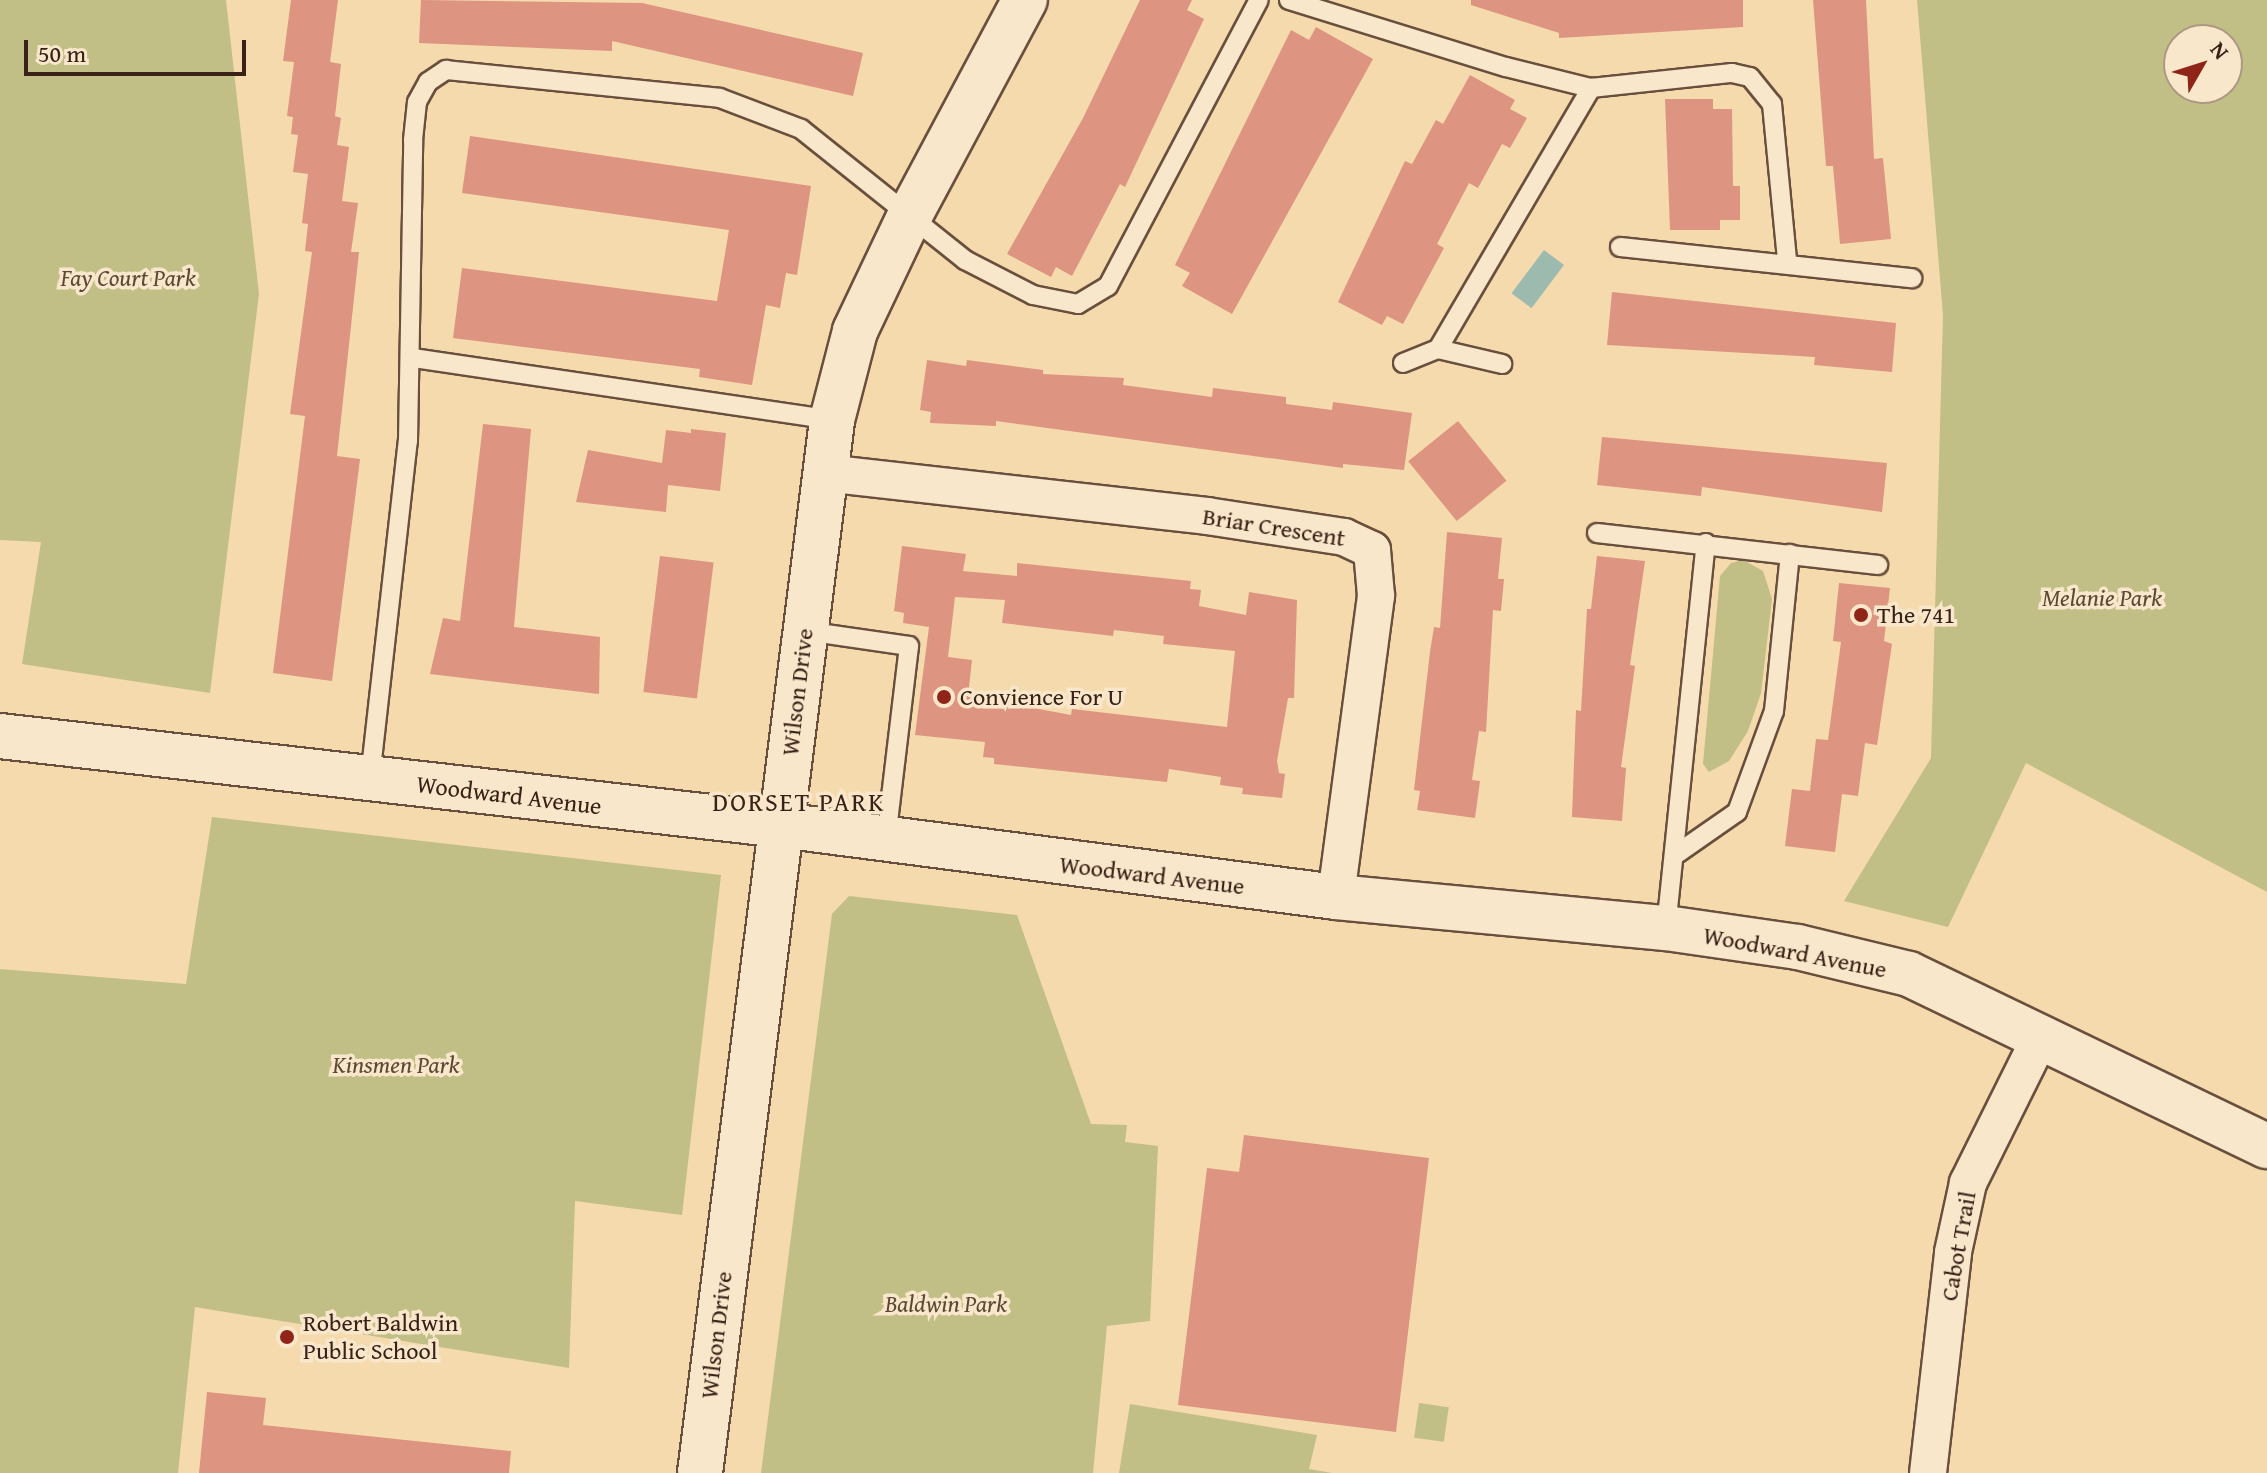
<!DOCTYPE html>
<html>
<head>
<meta charset="utf-8">
<style>
	body { margin:0 }
	#map { position:relative; width:2267px; height:1473px; overflow:hidden; background:#f5daad; font-family:"Gentium Book Plus",serif }
	div>[style] { position:absolute }
	.green>* { inset:0; background:#c1be86; transform-origin:0 0 }
	.water>* { inset:0; background:#9cbaae; transform-origin:0 0 }
	.building>* { inset:0; background:#dd9480; transform-origin:0 0 }
	.roads { filter:drop-shadow(2px 0 #694f3d) drop-shadow(-2px 0 #694f3d) drop-shadow(0 2px #694f3d) drop-shadow(0 -2px #694f3d) }
	.service>* { height:18px; margin:-9px; padding:0 9px; transform-origin:9px; border-radius:9px; background:#f8e7ca }
	.minor>* { height:36px; margin:-18px; padding:0 18px; transform-origin:18px; border-radius:18px; background:#f8e7ca }
	.tertiary>* { height:44px; margin:-22px; padding:0 22px; transform-origin:22px; border-radius:22px; background:#f8e7ca }
	.dots>* { width:22px; height:22px; translate:-50% -50%; box-sizing:border-box; border:4px solid #f8e7ca; border-radius:50% }
	span { translate:-50% -50%; white-space:nowrap; text-align:center; line-height:1.15; -webkit-text-stroke:7px #f8e7ca; paint-order:stroke }
	.park-label { font-size:24px; color:#5c4834; font-style:italic }
	.street-label { font-size:24px; color:#3a2118 }
	.poi-label { font-size:24px; color:#3a2118 }
	.left { translate:0 -50%; text-align:left }
	.neighbourhood-label { font-size:26px; color:#3a2118; letter-spacing:2px }
	.north { position:absolute; left:2163px; top:24px; width:80px; height:80px; box-sizing:border-box; background:#f8e7ca; border:2px solid #ac9883; border-radius:50%; rotate:51deg; font-size:22px; font-weight:700; line-height:32px; text-align:center; color:#3a2118 }
	.north::after { content:''; display:block; margin:auto; width:28px; height:36px; background:#8f2418; clip-path:polygon(50% 0,100% 100%,50% 72%,0 100%) }
	.scale { position:absolute; left:24px; top:40px; width:222px; height:36px; box-sizing:border-box; border:4px solid #3a2118; border-top:0; padding-left:10px; font-size:24px; line-height:28px; white-space:nowrap; color:#3a2118; -webkit-text-stroke:6px #f8e7ca; paint-order:stroke }
</style>
</head>
<body>
<div id="map">
	<div class="green">
		<div style="clip-path:polygon(0 0,226px 0,259px 294px,210px 693px,22px 664px,41px 542px,0 540px)"></div>
		<div style="clip-path:polygon(evenodd,1917px 0,2267px 0,2267px 892px,2026px 763px,1948px 927px,1844px 901px,1931px 758px,1943px 315px,1917px 0,2179px 40px,2227px 40px,2227px 88px,2179px 88px,2179px 40px)"></div>
		<div style="clip-path:polygon(1743px 560px,1763px 571px,1772px 599px,1761px 693px,1748px 731px,1729px 761px,1709px 772px,1703px 764px,1720px 576px,1731px 563px)"></div>
		<div style="clip-path:polygon(212px 817px,721px 875px,682px 1215px,575px 1201px,569px 1368px,195px 1307px,178px 1473px,0 1473px,0 969px,186px 984px)"></div>
		<div style="clip-path:polygon(849px 896px,1017px 915px,1091px 1124px,1127px 1125px,1125px 1142px,1158px 1146px,1150px 1321px,1107px 1326px,1093px 1473px,761px 1473px,832px 914px)"></div>
		<div style="left:1419px;top:1403px;width:30px;height:35px;rotate:8deg"></div>
		<div style="clip-path:polygon(1130px 1404px,1317px 1435px,1309px 1469px,1332px 1473px,1119px 1473px)"></div>
	</div>
	<div class="water">
		<div style="left:1544px;top:250px;width:25px;height:54px;rotate:37deg"></div>
	</div>
	<div class="building">
		<div style="clip-path:polygon(291px 0,338px 0,330px 62px,341px 64px,335px 116px,341px 118px,337px 145px,349px 147px,342px 201px,358px 203px,351px 252px,359px 252px,337px 456px,360px 459px,332px 681px,273px 673px,305px 416px,290px 414px,312px 252px,305px 251px,308px 224px,302px 223px,308px 174px,293px 172px,298px 135px,291px 134px,293px 117px,287px 116px,294px 62px,283px 61px)"></div>
		<div style="clip-path:polygon(421px 0,642px 3px,863px 53px,853px 96px,612px 41px,612px 51px,419px 43px)"></div>
		<div style="clip-path:polygon(1140px 0,1192px 0,1187px 10px,1204px 19px,1125px 187px,1120px 184px,1072px 276px,1056px 267px,1051px 277px,1007px 254px,1083px 118px)"></div>
		<div style="clip-path:polygon(1471px 0,1743px 0,1743px 27px,1559px 38px,1559px 33px,1471px 5px)"></div>
		<div style="clip-path:polygon(1813px 0,1866px 0,1874px 159px,1883px 158px,1891px 239px,1840px 244px,1833px 166px,1826px 166px)"></div>
		<div style="clip-path:polygon(1316px 27px,1373px 59px,1232px 314px,1182px 286px,1190px 273px,1175px 265px,1291px 30px,1309px 40px)"></div>
		<div style="clip-path:polygon(1470px 75px,1515px 100px,1510px 109px,1527px 118px,1510px 148px,1502px 144px,1478px 188px,1469px 183px,1437px 244px,1444px 248px,1403px 324px,1387px 316px,1382px 325px,1338px 302px,1405px 161px,1412px 164px,1436px 120px,1443px 124px)"></div>
		<div style="clip-path:polygon(1665px 99px,1713px 99px,1713px 109px,1732px 109px,1733px 186px,1740px 186px,1740px 220px,1720px 220px,1720px 230px,1670px 230px)"></div>
		<div style="clip-path:polygon(470px 136px,811px 186px,797px 275px,786px 273px,780px 308px,766px 305px,752px 385px,699px 377px,700px 369px,453px 338px,462px 268px,717px 301px,729px 230px,462px 193px)"></div>
		<div style="clip-path:polygon(1612px 292px,1896px 323px,1892px 372px,1814px 365px,1815px 357px,1607px 345px)"></div>
		<div style="clip-path:polygon(927px 360px,966px 366px,967px 360px,1043px 370px,1043px 374px,1124px 378px,1123px 385px,1212px 397px,1213px 388px,1286px 397px,1286px 404px,1332px 410px,1333px 402px,1412px 413px,1404px 470px,1343px 464px,1343px 468px,996px 421px,996px 426px,930px 423px,931px 412px,920px 410px)"></div>
		<div style="left:1458px;top:421px;width:77px;height:64px;rotate:51deg"></div>
		<div style="clip-path:polygon(483px 424px,531px 429px,514px 627px,600px 637px,599px 694px,430px 674px,443px 618px,460px 621px)"></div>
		<div style="clip-path:polygon(691px 429px,726px 433px,720px 491px,668px 485px,666px 512px,576px 502px,588px 450px,662px 463px,666px 430px,691px 433px)"></div>
		<div style="clip-path:polygon(1602px 437px,1887px 463px,1882px 512px,1702px 487px,1701px 496px,1597px 485px)"></div>
		<div style="clip-path:polygon(1447px 532px,1502px 538px,1498px 579px,1504px 579px,1501px 611px,1493px 610px,1486px 732px,1479px 731px,1472px 780px,1480px 781px,1475px 818px,1417px 810px,1420px 791px,1414px 790px,1430px 652px,1434px 627px,1440px 628px)"></div>
		<div style="clip-path:polygon(evenodd,902px 546px,966px 554px,963px 571px,1017px 576px,1017px 563px,1191px 581px,1190px 589px,1201px 590px,1199px 606px,1246px 615px,1249px 592px,1297px 600px,1294px 698px,1288px 698px,1277px 761px,1279px 773px,1285px 774px,1282px 798px,1242px 794px,1243px 788px,1220px 785px,1221px 777px,1169px 769px,1167px 782px,994px 764px,994px 758px,983px 757px,985px 742px,915px 735px,929px 627px,903px 623px,904px 613px,894px 611px,902px 546px,955px 597px,1005px 600px,1002px 623px,1113px 636px,1114px 630px,1164px 636px,1163px 644px,1235px 651px,1227px 727px,1072px 709px,1071px 715px,968px 696px,972px 660px,948px 657px,955px 597px)"></div>
		<div style="left:660px;top:556px;width:54px;height:137px;rotate:7deg"></div>
		<div style="clip-path:polygon(1597px 556px,1645px 561px,1630px 665px,1635px 666px,1621px 767px,1626px 768px,1622px 821px,1572px 817px,1576px 710px,1581px 711px,1587px 609px,1591px 609px)"></div>
		<div style="clip-path:polygon(1839px 583px,1890px 588px,1884px 641px,1892px 644px,1877px 745px,1865px 743px,1858px 796px,1842px 794px,1835px 852px,1785px 846px,1792px 789px,1810px 791px,1816px 739px,1828px 740px,1841px 642px,1833px 641px)"></div>
		<div style="clip-path:polygon(1244px 1135px,1429px 1158px,1396px 1432px,1178px 1405px,1207px 1168px,1239px 1172px)"></div>
		<div style="clip-path:polygon(207px 1392px,266px 1398px,263px 1425px,511px 1451px,509px 1473px,199px 1473px)"></div>
	</div>
	<div class="roads">
		<div class="service">
			<div style="left:1289px;top:0;width:227px;rotate:17.2deg"></div>
			<div style="left:1506px;top:67px;width:88px;rotate:13.9deg"></div>
			<div style="left:1591px;top:88px;width:142px;rotate:-6.1deg"></div>
			<div style="left:1732px;top:73px;width:18px;rotate:13deg"></div>
			<div style="left:1750px;top:77px;width:35px;rotate:51deg"></div>
			<div style="left:1772px;top:104px;width:158px;rotate:84.5deg"></div>
			<div style="left:1620px;top:247px;width:294px;rotate:6.1deg"></div>
			<div style="left:1438px;top:349px;width:303px;rotate:-59.6deg"></div>
			<div style="left:413px;top:358px;width:424px;rotate:8.4deg"></div>
			<div style="left:1403px;top:363px;width:38px;rotate:-22deg"></div>
			<div style="left:1438px;top:349px;width:66px;rotate:13.2deg"></div>
			<div style="left:1597px;top:533px;width:283px;rotate:6.5deg"></div>
			<div style="left:805px;top:631px;width:105px;rotate:8.2deg"></div>
			<div style="left:909px;top:646px;width:194px;rotate:96.8deg"></div>
			<div style="left:370px;top:778px;width:339px;rotate:-83.6deg"></div>
			<div style="left:408px;top:441px;width:301px;rotate:-89deg"></div>
			<div style="left:413px;top:140px;width:38px;rotate:-84deg"></div>
			<div style="left:417px;top:102px;width:23px;rotate:-61deg"></div>
			<div style="left:428px;top:82px;width:22px;rotate:-34deg"></div>
			<div style="left:446px;top:70px;width:275px;rotate:5.8deg"></div>
			<div style="left:720px;top:98px;width:87px;rotate:20.9deg"></div>
			<div style="left:801px;top:129px;width:210px;rotate:38.6deg"></div>
			<div style="left:965px;top:260px;width:76px;rotate:27.2deg"></div>
			<div style="left:1033px;top:295px;width:46px;rotate:11.3deg"></div>
			<div style="left:1078px;top:304px;width:35px;rotate:-31deg"></div>
			<div style="left:1108px;top:286px;width:323px;rotate:-62.2deg"></div>
			<div style="left:1678px;top:853px;width:72px;rotate:-34.8deg"></div>
			<div style="left:1737px;top:812px;width:108px;rotate:-69.9deg"></div>
			<div style="left:1774px;top:711px;width:158px;rotate:-84.2deg"></div>
			<div style="left:1666px;top:928px;width:387px;rotate:-84.1deg"></div>
		</div>
		<div class="minor">
			<div style="left:825px;top:473px;width:384px;rotate:6.4deg"></div>
			<div style="left:1207px;top:516px;width:139px;rotate:8.7deg"></div>
			<div style="left:1344px;top:537px;width:31px;rotate:25deg"></div>
			<div style="left:1372px;top:550px;width:46px;rotate:85deg"></div>
			<div style="left:1376px;top:596px;width:304px;rotate:97.6deg"></div>
			<div style="left:1928px;top:1473px;width:222px;rotate:-83.5deg"></div>
			<div style="left:1953px;top:1252px;width:71px;rotate:-77.7deg"></div>
			<div style="left:1968px;top:1183px;width:166px;rotate:-63.6deg"></div>
		</div>
		<div class="tertiary">
			<div style="left:0;top:736px;width:786px;rotate:6.5deg"></div>
			<div style="left:781px;top:825px;width:560px;rotate:7.39deg"></div>
			<div style="left:1336px;top:897px;width:331px;rotate:5.4deg"></div>
			<div style="left:1666px;top:928px;width:133px;rotate:8.2deg"></div>
			<div style="left:1798px;top:947px;width:114px;rotate:13.7deg"></div>
			<div style="left:1909px;top:974px;width:397px;rotate:25.7deg"></div>
			<div style="left:700px;top:1473px;width:1061px;rotate:-82.85deg"></div>
			<div style="left:832px;top:420px;width:92px;rotate:-75.5deg"></div>
			<div style="left:855px;top:331px;width:128px;rotate:-64.6deg"></div>
			<div style="left:910px;top:215px;width:244px;rotate:-61.9deg"></div>
		</div>
	</div>
	<div class="dots">
		<div style="left:1861px;top:615px;background:#8f2418"></div>
		<div style="left:944px;top:697px;background:#8f2418"></div>
		<div style="left:287px;top:1337px;background:#8f2418"></div>
	</div>
	<div class="park-label">
		<span style="left:128px;top:278px">Fay Court Park</span>
		<span style="left:2102px;top:598px">Melanie Park</span>
		<span style="left:396px;top:1065px">Kinsmen Park</span>
		<span style="left:946px;top:1304px">Baldwin Park</span>
	</div>
	<div class="street-label">
		<span style="left:1274px;top:527px;rotate:9deg">Briar Crescent</span>
		<span style="left:797px;top:692px;rotate:-83deg">Wilson Drive</span>
		<span style="left:509px;top:795px;rotate:7deg">Woodward Avenue</span>
		<span style="left:1152px;top:875px;rotate:7deg">Woodward Avenue</span>
		<span style="left:1795px;top:952px;rotate:11deg">Woodward Avenue</span>
		<span style="left:1958px;top:1246px;rotate:-80deg">Cabot Trail</span>
		<span style="left:716px;top:1335px;rotate:-83deg">Wilson Drive</span>
	</div>
	<div class="poi-label">
		<span class="left" style="left:1877px;top:615px">The 741</span>
		<span class="left" style="left:960px;top:697px">Convience For U</span>
		<span class="left" style="left:303px;top:1337px">Robert Baldwin<br>Public School</span>
	</div>
	<div class="neighbourhood-label">
		<span style="left:799px;top:802px">DORSET PARK</span>
	</div>
	<div class="north">N</div>
	<div class="scale">50 m</div>
</div>
</body>
</html>
